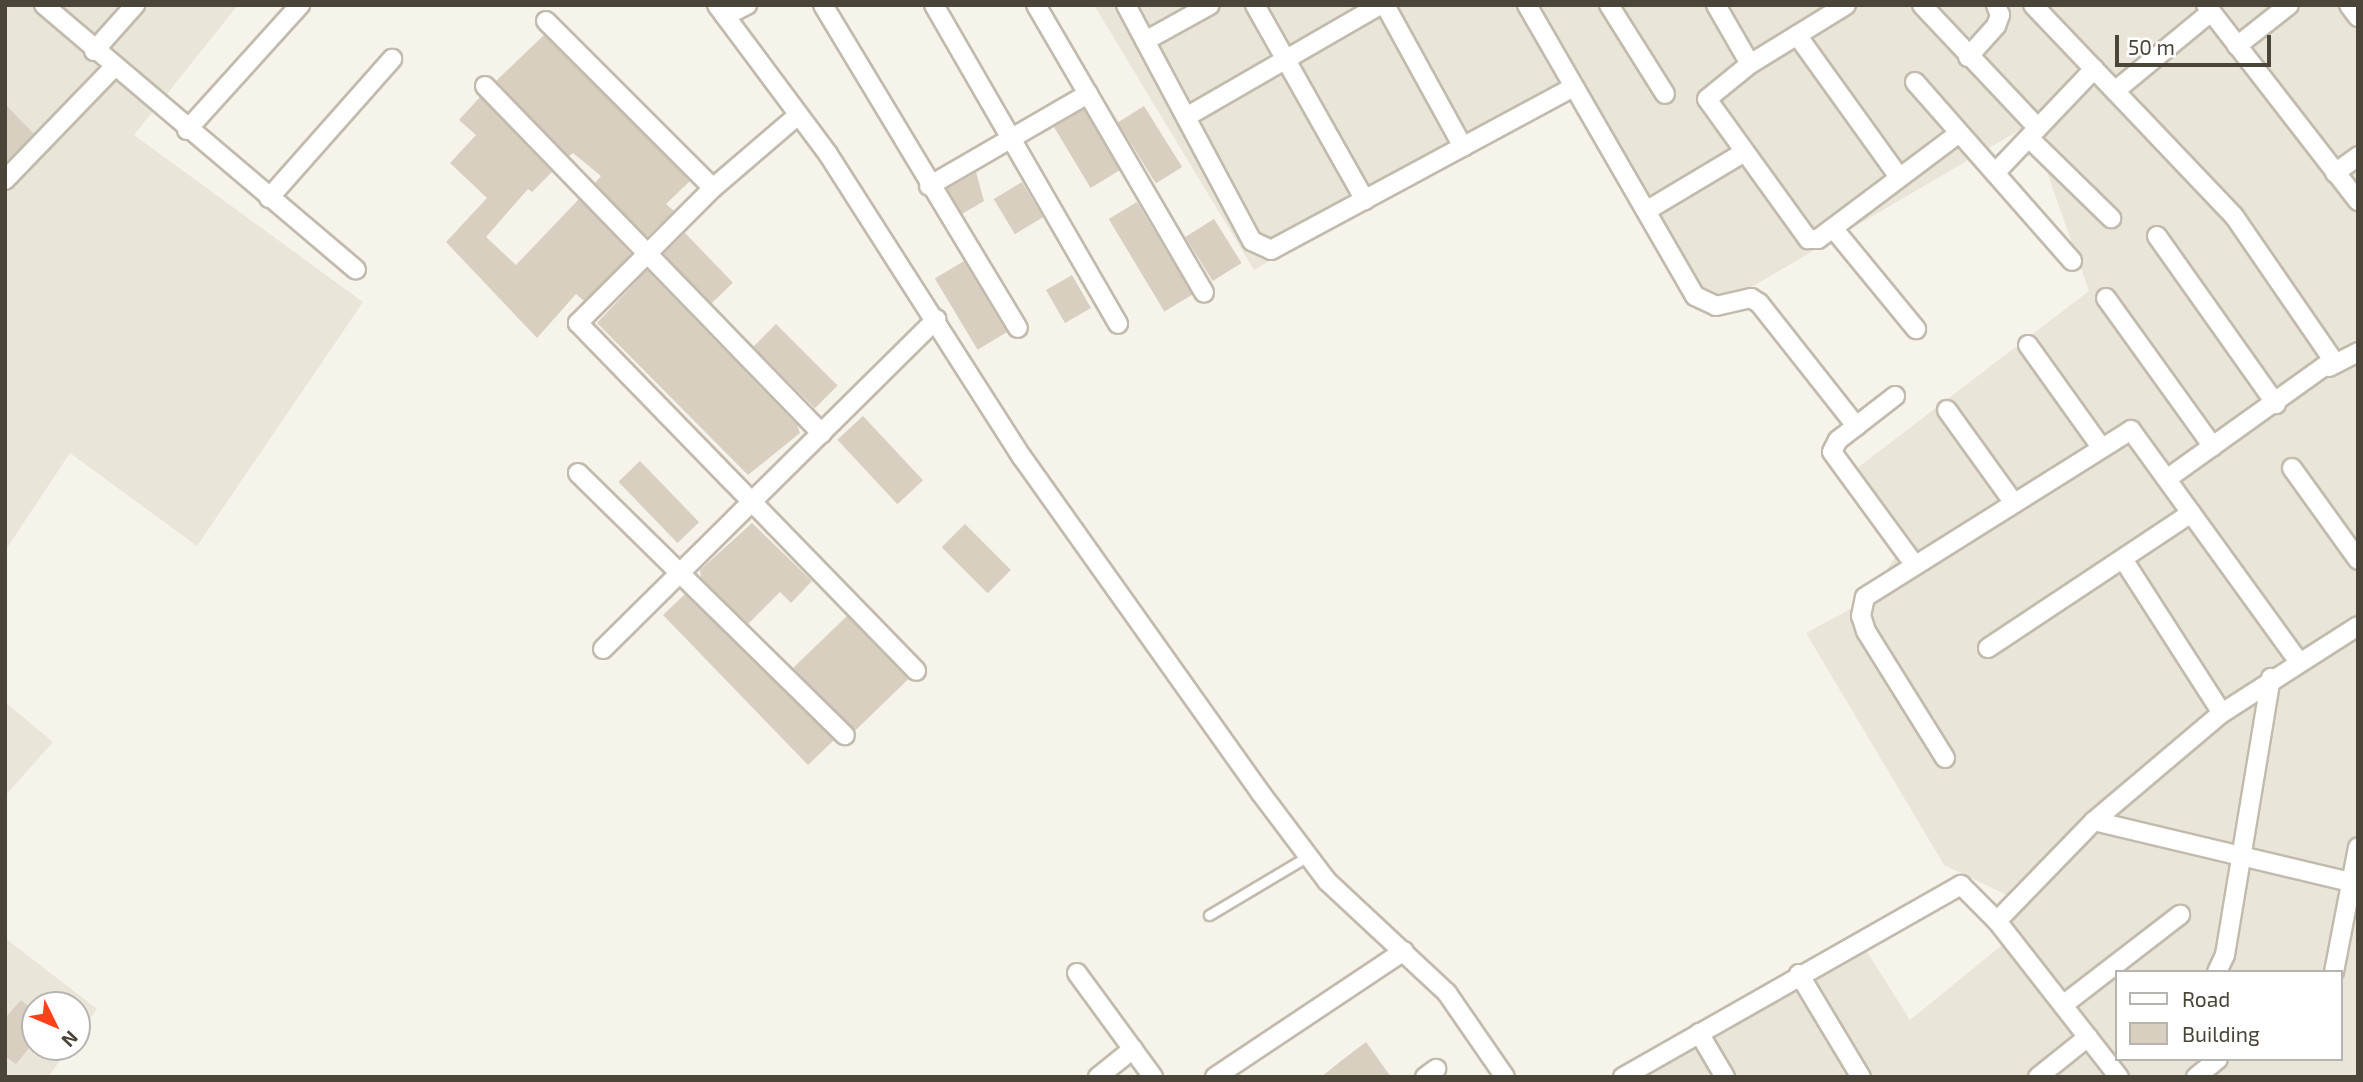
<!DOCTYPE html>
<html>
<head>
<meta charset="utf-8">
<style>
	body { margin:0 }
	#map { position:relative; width:2363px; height:1082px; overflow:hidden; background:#f6f3eb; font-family:"Exo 2",sans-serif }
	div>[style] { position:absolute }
	.residential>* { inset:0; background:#eae5d9 }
	.building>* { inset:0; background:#d8cfc0; transform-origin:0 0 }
	.roads { filter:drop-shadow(2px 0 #c2bbad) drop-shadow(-2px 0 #c2bbad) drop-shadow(0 2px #c2bbad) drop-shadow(0 -2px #c2bbad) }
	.service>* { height:9px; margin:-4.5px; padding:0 4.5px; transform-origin:4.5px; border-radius:4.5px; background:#fff }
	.minor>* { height:18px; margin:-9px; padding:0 9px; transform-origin:9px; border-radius:9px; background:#fff }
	span { translate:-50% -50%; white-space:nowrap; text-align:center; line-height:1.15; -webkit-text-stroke:7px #fff; paint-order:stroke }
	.frame { position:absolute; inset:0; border:7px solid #4b4438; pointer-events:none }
	.legend { position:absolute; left:2115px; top:970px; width:228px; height:91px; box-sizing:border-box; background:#fff; border:2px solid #b7b4af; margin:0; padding:9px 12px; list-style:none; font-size:21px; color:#4b4438 }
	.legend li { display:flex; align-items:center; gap:14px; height:35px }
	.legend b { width:35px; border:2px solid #b7b4af }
	.north { position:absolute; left:21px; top:991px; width:70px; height:70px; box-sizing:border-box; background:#fff; border:2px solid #b7b4af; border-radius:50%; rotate:133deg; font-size:19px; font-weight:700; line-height:28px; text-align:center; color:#4b4438 }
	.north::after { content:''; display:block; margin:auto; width:24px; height:32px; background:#fe421a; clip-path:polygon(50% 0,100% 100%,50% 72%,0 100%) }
	.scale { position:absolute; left:2115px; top:35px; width:156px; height:32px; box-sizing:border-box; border:4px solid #4b4438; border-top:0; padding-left:9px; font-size:21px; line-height:24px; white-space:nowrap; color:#4b4438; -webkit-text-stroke:5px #fff; paint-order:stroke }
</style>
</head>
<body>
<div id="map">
	<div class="residential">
		<div style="clip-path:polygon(5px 5px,238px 5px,134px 135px,363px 302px,197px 546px,70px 453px,5px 551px)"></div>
		<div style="clip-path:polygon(evenodd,1094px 5px,2358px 5px,2358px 1077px,1645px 1077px,1864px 947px,1910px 1020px,2002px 945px,2013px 898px,1944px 865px,1806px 633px,1867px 600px,1903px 545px,1852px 472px,2089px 291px,2030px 124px,1714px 309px,1568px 86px,1254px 270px,1094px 5px,2116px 972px,2340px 972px,2340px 1059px,2116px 1059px,2116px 972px)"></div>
		<div style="clip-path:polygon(5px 702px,53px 742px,5px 796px)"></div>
		<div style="clip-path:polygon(5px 938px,97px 1009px,77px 1037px,77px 1005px,35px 1005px,35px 1047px,70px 1047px,48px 1077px,5px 1077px)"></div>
	</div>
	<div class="building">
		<div style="clip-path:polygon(544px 35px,690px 181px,666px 204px,674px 211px,647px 237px,595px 183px,601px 176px,573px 153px,569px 156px,496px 81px)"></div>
		<div style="clip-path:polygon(480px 97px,552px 172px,532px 192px,528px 189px,486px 237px,516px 265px,579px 199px,631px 254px,584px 301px,576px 294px,537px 338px,446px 242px,487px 198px,450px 163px,476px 135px,459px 120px)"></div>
		<div style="clip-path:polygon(5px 104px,34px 134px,5px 163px)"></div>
		<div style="left:1144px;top:106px;width:72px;height:31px;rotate:58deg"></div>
		<div style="left:1084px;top:109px;width:71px;height:35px;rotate:59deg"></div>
		<div style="clip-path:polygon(976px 172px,984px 201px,962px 214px,947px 189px)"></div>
		<div style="left:1022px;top:182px;width:41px;height:33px;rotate:59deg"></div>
		<div style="left:1137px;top:202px;width:108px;height:33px;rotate:59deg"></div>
		<div style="left:1214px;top:219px;width:52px;height:34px;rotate:58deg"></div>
		<div style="left:685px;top:233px;width:69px;height:30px;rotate:46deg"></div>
		<div style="left:964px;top:261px;width:83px;height:34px;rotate:59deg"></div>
		<div style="clip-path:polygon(647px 270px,797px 425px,800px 433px,748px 475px,597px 323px)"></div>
		<div style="left:1072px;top:275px;width:38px;height:30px;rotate:60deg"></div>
		<div style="left:776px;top:324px;width:87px;height:32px;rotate:45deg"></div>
		<div style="left:863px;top:416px;width:88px;height:35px;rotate:47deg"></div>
		<div style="left:640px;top:461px;width:85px;height:30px;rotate:46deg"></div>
		<div style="clip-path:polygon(752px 523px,812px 581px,791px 603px,780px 592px,748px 624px,701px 578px,700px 570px)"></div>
		<div style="left:965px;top:524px;width:65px;height:33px;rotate:45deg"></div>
		<div style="clip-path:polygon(685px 594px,834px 740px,808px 765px,663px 615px)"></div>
		<div style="left:847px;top:616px;width:88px;height:75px;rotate:46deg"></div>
		<div style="clip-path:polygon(21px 1000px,35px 1012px,35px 1041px,16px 1064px,5px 1056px,5px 1018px)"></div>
		<div style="clip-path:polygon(1366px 1042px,1391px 1077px,1321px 1077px,1341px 1061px)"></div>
	</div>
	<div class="roads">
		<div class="service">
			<div style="left:1209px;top:915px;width:115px;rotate:-30.8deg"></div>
		</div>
		<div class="minor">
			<div style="left:44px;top:5px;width:409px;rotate:40.3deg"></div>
			<div style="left:717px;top:5px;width:186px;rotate:53.3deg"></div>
			<div style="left:828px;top:154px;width:360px;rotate:57.4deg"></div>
			<div style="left:1022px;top:457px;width:411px;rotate:54.6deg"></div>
			<div style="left:1260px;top:792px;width:111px;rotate:53deg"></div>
			<div style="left:1327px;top:881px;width:164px;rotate:43deg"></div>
			<div style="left:1447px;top:993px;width:102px;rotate:55.4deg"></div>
			<div style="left:823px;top:5px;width:377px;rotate:58.9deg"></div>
			<div style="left:934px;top:5px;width:368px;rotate:60deg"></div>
			<div style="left:1036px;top:5px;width:333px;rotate:59.7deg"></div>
			<div style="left:1126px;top:5px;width:268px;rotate:61.9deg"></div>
			<div style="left:1252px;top:241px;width:21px;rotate:25deg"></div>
			<div style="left:1271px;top:250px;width:344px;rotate:-28.3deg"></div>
			<div style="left:1255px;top:5px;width:224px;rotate:60.6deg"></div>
			<div style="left:1385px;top:5px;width:162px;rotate:61.2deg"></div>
			<div style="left:1527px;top:5px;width:336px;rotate:60deg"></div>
			<div style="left:1695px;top:296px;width:23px;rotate:25deg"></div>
			<div style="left:1716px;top:306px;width:36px;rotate:-13deg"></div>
			<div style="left:1751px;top:298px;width:9px;rotate:32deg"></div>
			<div style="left:1759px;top:303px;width:157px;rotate:51.7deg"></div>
			<div style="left:1609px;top:5px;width:105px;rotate:57.8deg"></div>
			<div style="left:1716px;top:5px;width:68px;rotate:60deg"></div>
			<div style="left:1846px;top:5px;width:113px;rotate:148.4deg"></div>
			<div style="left:1750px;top:64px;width:55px;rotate:140.9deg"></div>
			<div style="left:1707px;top:99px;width:173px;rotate:54.2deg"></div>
			<div style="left:1808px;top:239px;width:10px"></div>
			<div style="left:1818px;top:239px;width:176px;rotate:-36.9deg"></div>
			<div style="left:1922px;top:5px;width:169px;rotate:46.7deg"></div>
			<div style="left:2033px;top:5px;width:291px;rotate:46.4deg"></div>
			<div style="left:2234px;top:216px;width:175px;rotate:55.5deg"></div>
			<div style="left:2333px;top:360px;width:203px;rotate:144.4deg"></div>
			<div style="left:2206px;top:5px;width:248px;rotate:52.2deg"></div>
			<div style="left:2349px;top:5px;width:15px;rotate:53deg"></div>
			<div style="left:725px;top:16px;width:25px;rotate:-27deg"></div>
			<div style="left:546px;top:21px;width:236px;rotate:45deg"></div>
			<div style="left:1797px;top:35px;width:175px;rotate:54.3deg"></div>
			<div style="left:1145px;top:41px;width:74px;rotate:-29deg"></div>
			<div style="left:2237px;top:46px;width:66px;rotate:-38.3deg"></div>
			<div style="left:94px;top:51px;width:62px;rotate:-48.3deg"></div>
			<div style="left:1968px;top:57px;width:42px;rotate:-47.9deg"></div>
			<div style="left:1996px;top:26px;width:12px;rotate:-70deg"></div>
			<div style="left:2000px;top:15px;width:11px;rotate:-112deg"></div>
			<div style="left:1915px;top:82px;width:238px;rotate:48.7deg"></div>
			<div style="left:485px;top:86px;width:484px;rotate:45.9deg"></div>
			<div style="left:2115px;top:91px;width:124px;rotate:-39.5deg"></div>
			<div style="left:797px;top:116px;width:111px;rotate:139.4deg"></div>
			<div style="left:713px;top:188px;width:191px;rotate:135deg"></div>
			<div style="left:578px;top:323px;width:485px;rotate:45.8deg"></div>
			<div style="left:1186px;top:117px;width:224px;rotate:-30deg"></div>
			<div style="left:187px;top:130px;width:169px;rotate:-47.9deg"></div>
			<div style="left:2029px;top:138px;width:115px;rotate:44.3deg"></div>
			<div style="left:1995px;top:173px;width:144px;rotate:-46.4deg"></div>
			<div style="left:2335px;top:173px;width:29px;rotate:-36deg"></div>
			<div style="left:5px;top:180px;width:156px;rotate:-46deg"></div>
			<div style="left:929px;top:186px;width:184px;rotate:-30.1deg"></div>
			<div style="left:269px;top:198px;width:186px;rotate:-48.5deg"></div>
			<div style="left:1646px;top:211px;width:113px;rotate:-30.9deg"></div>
			<div style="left:1833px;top:228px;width:131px;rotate:50.6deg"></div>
			<div style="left:2157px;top:236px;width:206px;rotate:54.7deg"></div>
			<div style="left:2106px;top:298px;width:183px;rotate:54.3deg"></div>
			<div style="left:2028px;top:345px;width:125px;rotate:54.4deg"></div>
			<div style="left:2329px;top:367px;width:33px;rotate:-27deg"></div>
			<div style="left:1895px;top:396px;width:72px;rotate:142.3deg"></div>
			<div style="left:1838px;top:440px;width:13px;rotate:117deg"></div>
			<div style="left:1832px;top:452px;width:139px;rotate:53.8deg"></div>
			<div style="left:1947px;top:410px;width:113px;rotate:54.3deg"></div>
			<div style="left:2292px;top:468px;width:113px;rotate:54.3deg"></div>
			<div style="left:578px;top:473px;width:374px;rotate:44.5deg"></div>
			<div style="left:2123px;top:559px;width:183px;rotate:57.3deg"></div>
			<div style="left:1988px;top:648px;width:244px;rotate:-33.6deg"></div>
			<div style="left:603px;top:649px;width:469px;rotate:-44.7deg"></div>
			<div style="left:1945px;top:758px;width:150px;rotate:-121.9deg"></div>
			<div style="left:1866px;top:631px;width:16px;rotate:-108deg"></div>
			<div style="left:1861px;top:616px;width:19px;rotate:-78deg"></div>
			<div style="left:1865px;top:597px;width:314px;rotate:-32.1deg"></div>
			<div style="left:2131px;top:430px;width:285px;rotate:54.1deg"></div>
			<div style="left:2094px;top:821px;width:271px;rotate:13.4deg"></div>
			<div style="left:1997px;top:921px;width:139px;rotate:-45.9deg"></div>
			<div style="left:2094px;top:821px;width:167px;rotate:-40.2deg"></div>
			<div style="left:2222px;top:713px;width:161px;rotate:-32.6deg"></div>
			<div style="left:2217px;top:972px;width:19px;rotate:-65deg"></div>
			<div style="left:2225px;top:955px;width:281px;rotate:-80.6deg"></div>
			<div style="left:2334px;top:972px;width:127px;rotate:-79.1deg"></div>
			<div style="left:1077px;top:973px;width:129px;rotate:53.8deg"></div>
			<div style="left:1799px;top:974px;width:120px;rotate:59deg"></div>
			<div style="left:2063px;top:1005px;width:148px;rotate:-37.6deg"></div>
			<div style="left:1699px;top:1033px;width:51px;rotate:59.4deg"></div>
			<div style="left:1098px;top:1077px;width:45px;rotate:-38.7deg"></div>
			<div style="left:1215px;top:1077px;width:227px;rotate:-33.7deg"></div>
			<div style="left:1425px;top:1077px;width:14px;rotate:-36deg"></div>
			<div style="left:1623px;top:1077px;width:389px;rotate:-29.6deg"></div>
			<div style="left:1961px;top:885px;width:51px;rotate:45deg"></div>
			<div style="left:1997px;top:921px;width:198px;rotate:52deg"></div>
			<div style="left:2038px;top:1077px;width:64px;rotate:-38.7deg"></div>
			<div style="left:2196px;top:1077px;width:28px;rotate:-39deg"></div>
		</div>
	</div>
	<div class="frame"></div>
	<ul class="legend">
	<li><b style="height:9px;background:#fff"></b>Road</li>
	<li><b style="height:19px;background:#d8cfc0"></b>Building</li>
	</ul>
	<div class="north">N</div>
	<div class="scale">50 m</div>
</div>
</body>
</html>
